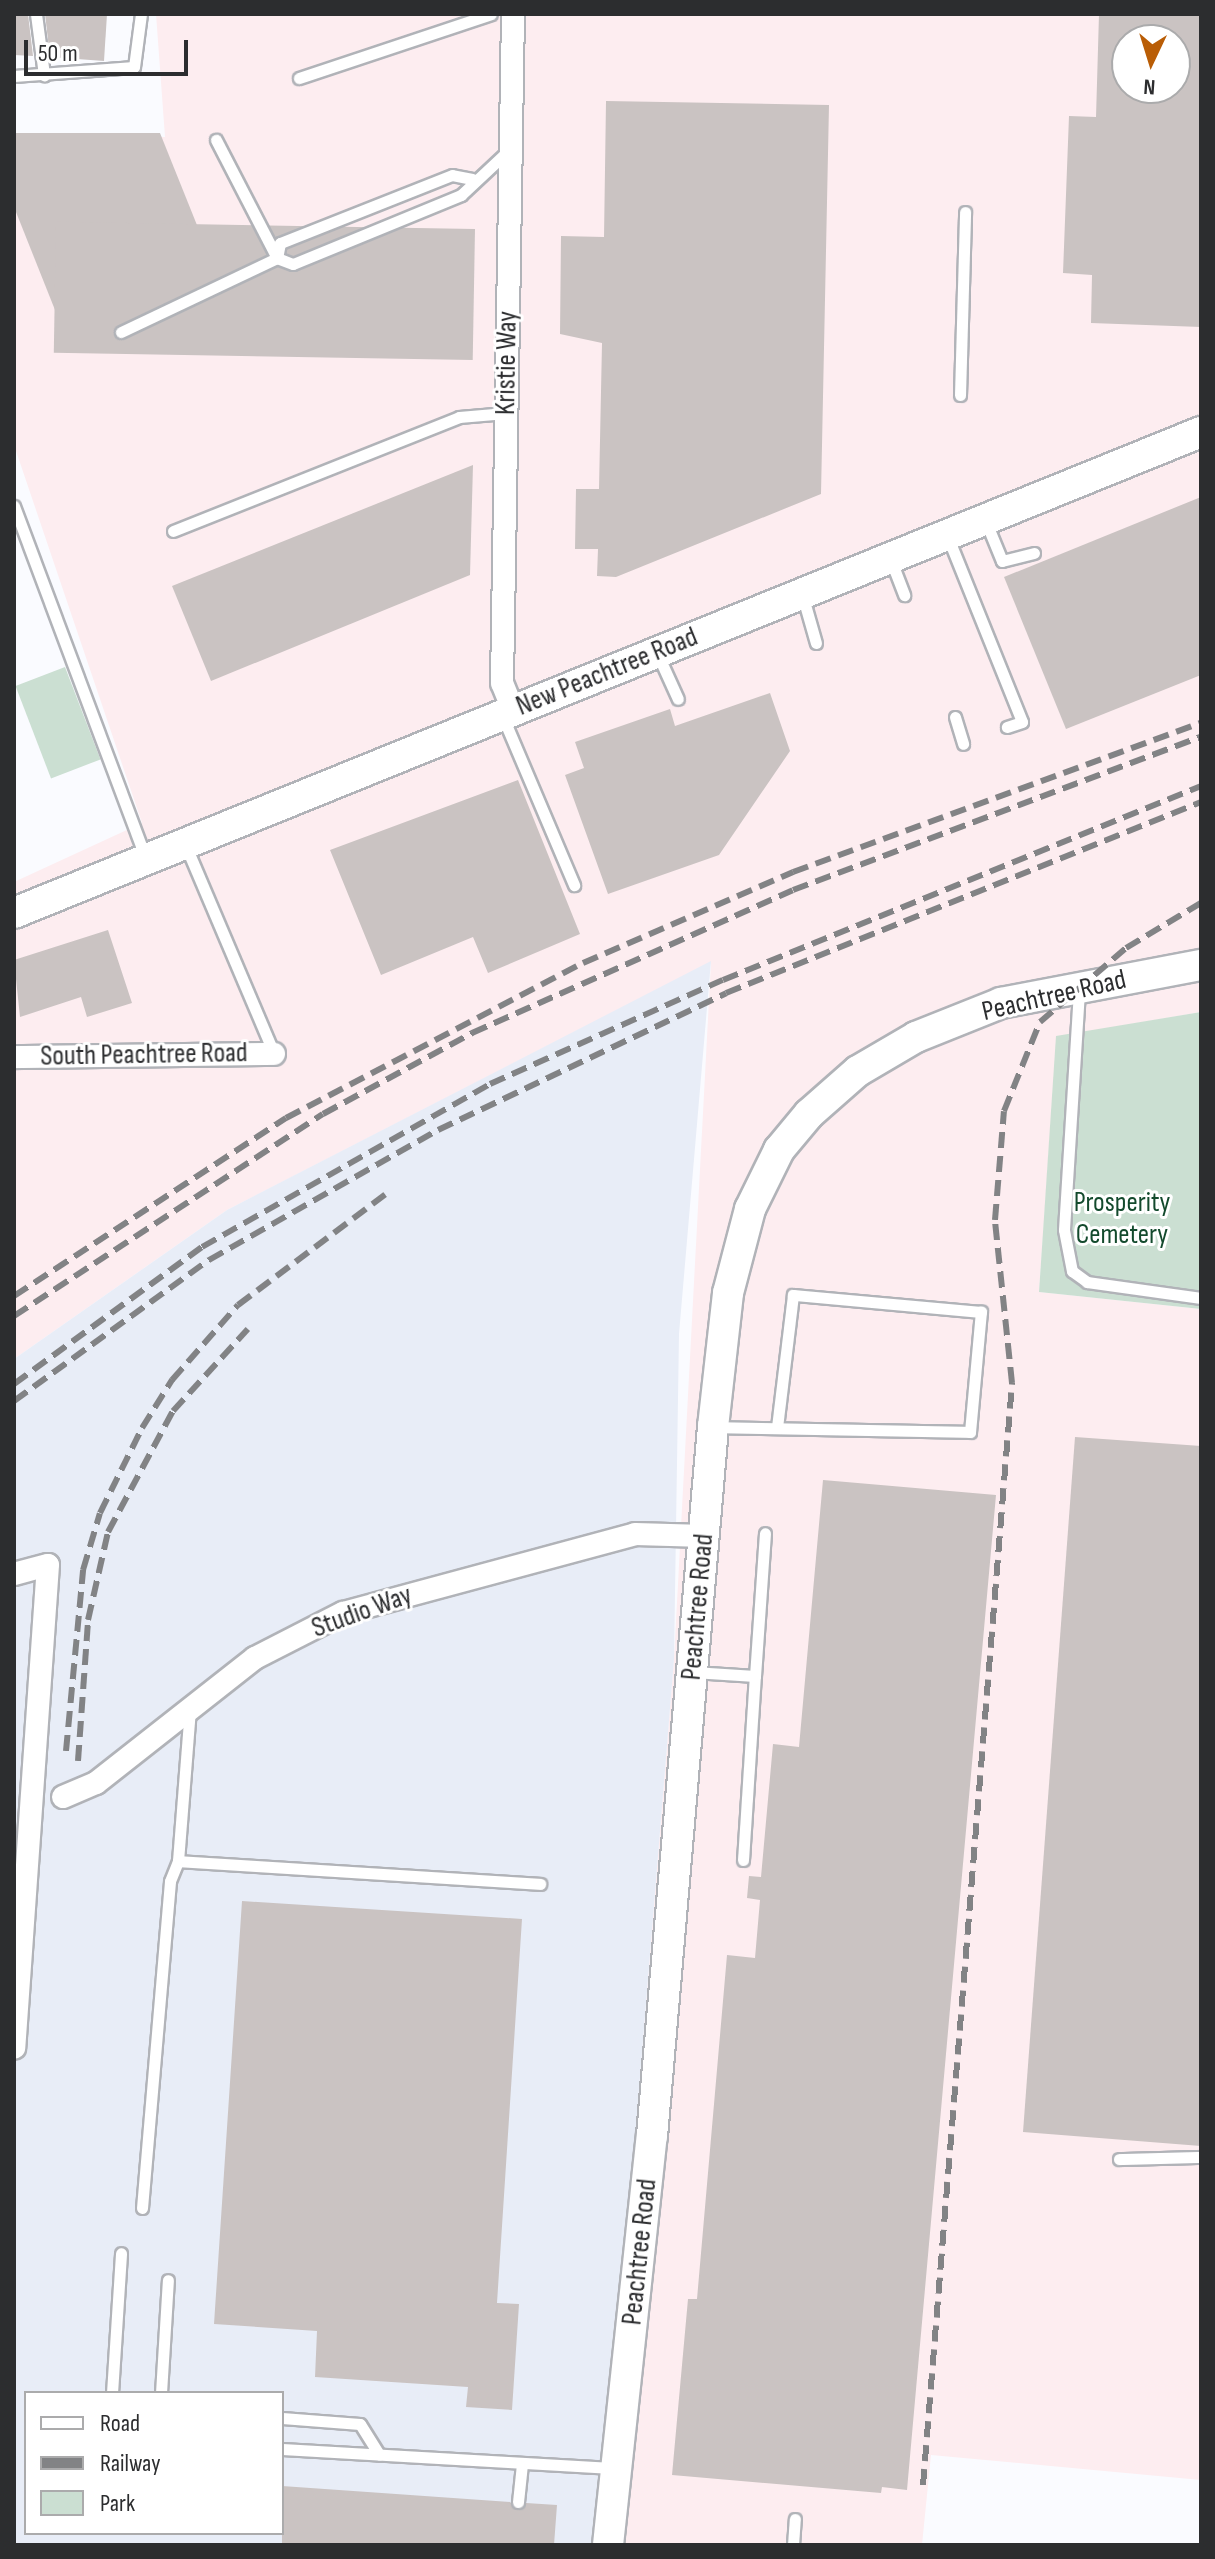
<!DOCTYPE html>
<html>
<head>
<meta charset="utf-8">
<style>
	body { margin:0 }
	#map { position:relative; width:1215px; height:2559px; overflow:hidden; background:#fafbff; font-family:"Sofia Sans Condensed",sans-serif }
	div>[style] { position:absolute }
	.commercial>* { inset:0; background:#fdedf0 }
	.built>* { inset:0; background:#e8edf7 }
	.green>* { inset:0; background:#cbdfd2; transform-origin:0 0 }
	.building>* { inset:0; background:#cac3c2; transform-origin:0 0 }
	.roads { filter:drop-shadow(2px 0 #b1b3b8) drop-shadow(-2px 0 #b1b3b8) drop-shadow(0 2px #b1b3b8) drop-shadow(0 -2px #b1b3b8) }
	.lane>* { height:11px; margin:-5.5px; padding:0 5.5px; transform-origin:5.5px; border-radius:5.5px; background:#fff }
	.street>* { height:22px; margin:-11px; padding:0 11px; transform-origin:11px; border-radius:11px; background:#fff }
	.secondary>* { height:30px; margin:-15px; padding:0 15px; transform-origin:15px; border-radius:15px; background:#fff }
	.rail>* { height:6px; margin-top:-3px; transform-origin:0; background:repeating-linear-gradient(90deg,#828385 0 16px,transparent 0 24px) }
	span { translate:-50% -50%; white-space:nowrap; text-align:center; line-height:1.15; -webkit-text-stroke:6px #fff; paint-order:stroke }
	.street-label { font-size:28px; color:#2c2d2f }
	.park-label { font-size:28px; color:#134a2d }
	.frame { position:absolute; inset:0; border:16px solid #2c2d2f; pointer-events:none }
	.legend { position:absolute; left:24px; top:2391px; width:260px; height:144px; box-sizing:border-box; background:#fff; border:2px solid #ababac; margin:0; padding:10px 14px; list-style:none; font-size:24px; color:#2c2d2f }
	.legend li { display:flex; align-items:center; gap:16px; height:40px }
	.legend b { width:40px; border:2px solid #ababac }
	.north { position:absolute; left:1111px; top:24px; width:80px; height:80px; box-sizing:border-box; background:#fff; border:2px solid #ababac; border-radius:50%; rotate:184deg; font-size:22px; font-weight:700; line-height:32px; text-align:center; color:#2c2d2f }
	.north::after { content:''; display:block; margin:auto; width:28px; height:36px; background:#b95d06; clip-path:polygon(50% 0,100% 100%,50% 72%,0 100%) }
	.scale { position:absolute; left:24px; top:40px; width:164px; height:36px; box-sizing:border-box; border:4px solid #2c2d2f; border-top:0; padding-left:10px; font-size:24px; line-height:28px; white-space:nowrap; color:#2c2d2f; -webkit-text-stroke:6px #fff; paint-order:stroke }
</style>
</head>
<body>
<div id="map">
	<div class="commercial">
		<div style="clip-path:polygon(evenodd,156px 14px,1201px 14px,1201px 1012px,1057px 1037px,1039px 1292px,1201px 1309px,1201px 2480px,931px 2455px,922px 2545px,602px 2545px,674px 1659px,711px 962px,227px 1210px,14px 1359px,14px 882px,142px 823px,14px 445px,14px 134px,165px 137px,156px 14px,1127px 40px,1175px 40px,1175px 88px,1127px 88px,1127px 40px)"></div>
	</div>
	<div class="built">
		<div style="clip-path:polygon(evenodd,711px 961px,679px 1334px,674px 1659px,602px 2545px,14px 2545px,14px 1359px,227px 1210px,711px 961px,26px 2393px,282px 2393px,282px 2533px,26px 2533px,26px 2393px)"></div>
	</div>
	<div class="green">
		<div style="left:65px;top:667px;width:99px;height:53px;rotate:69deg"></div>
		<div style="clip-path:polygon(1201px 1012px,1201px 1309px,1039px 1292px,1056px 1036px)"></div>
	</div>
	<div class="building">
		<div style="clip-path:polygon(14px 14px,28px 14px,33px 56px,14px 55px)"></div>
		<div style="clip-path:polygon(45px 14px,107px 14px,104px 61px,50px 57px)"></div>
		<div style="clip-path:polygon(evenodd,1099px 14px,1201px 14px,1201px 327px,1091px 323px,1092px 275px,1063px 273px,1069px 116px,1096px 117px,1099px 14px,1127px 40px,1175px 40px,1175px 88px,1127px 88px,1127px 40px)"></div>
		<div style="clip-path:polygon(606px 101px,829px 105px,821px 494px,616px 577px,597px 576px,598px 549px,575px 549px,576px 489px,599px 489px,602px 343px,560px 334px,561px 236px,604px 237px)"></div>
		<div style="clip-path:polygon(14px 133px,160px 133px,209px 255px,57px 315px,14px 207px)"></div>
		<div style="left:475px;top:229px;width:131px;height:419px;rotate:91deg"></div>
		<div style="clip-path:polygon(473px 465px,470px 575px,211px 681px,172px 586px)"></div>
		<div style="clip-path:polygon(1201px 497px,1201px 675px,1066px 729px,1004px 577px)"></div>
		<div style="clip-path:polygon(770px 693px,790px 751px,719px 855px,608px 894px,565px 775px,584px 768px,575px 742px,670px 709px,675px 726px)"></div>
		<div style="clip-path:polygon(518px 780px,580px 934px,488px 973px,473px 937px,381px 975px,330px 850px)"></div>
		<div style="clip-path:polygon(108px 930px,132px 1003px,87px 1017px,81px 997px,20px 1017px,14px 960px)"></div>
		<div style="clip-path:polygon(1075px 1437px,1201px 1446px,1201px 2146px,1023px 2132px)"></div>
		<div style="clip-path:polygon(823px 1480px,996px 1495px,907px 2490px,882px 2487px,881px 2493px,672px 2475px,688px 2299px,697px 2299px,727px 1955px,755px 1958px,760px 1900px,747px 1898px,749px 1876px,761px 1877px,773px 1744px,799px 1747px)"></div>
		<div style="clip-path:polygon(242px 1901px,522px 1919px,497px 2303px,519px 2304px,512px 2410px,466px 2407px,468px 2387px,315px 2377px,317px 2331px,214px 2324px)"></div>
		<div style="clip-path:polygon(282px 2486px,510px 2502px,518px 2510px,526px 2503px,557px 2505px,554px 2545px,282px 2545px)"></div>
	</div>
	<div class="roads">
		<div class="lane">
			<div style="left:36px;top:14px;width:62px;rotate:82.5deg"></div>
			<div style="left:14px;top:76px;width:120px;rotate:-4.3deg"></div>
			<div style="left:134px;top:67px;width:53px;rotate:-82.5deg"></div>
			<div style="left:299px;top:78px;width:202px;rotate:-18.4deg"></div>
			<div style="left:472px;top:179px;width:20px;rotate:-169deg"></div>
			<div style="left:452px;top:175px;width:185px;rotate:158.4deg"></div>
			<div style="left:280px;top:243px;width:15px;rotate:101deg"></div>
			<div style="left:277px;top:258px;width:17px;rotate:21deg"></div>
			<div style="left:293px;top:264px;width:182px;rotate:-22.3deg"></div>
			<div style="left:461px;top:195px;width:67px;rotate:-43.2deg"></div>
			<div style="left:121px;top:332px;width:173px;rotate:-25.4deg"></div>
			<div style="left:277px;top:258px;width:133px;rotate:-117.3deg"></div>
			<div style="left:960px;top:395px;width:183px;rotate:-88.4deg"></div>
			<div style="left:14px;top:506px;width:375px;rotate:69.5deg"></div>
			<div style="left:986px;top:522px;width:42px;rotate:67.7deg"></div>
			<div style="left:1002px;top:561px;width:33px;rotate:-14deg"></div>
			<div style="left:173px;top:531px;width:308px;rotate:-21.7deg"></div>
			<div style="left:459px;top:417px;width:47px;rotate:-4.9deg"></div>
			<div style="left:947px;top:535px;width:201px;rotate:68.1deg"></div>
			<div style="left:1022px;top:722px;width:16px;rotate:162deg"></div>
			<div style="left:890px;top:558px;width:40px;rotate:69deg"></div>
			<div style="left:802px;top:594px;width:51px;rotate:74.1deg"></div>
			<div style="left:658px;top:655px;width:48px;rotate:65.6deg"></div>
			<div style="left:502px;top:715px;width:185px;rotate:67deg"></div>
			<div style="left:955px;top:717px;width:28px;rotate:73deg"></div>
			<div style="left:185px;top:844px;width:228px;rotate:67deg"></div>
			<div style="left:1079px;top:991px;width:239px;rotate:93.6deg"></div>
			<div style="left:1064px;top:1230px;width:42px;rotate:79deg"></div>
			<div style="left:1072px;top:1271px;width:19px;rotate:36deg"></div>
			<div style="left:1087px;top:1282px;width:115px;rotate:8deg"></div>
			<div style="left:713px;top:1427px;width:257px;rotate:1.1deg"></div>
			<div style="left:970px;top:1432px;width:121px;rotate:-84.8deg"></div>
			<div style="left:981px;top:1312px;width:189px;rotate:-174.8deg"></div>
			<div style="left:793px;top:1295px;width:133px;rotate:96.9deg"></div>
			<div style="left:693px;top:1672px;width:62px;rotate:3.7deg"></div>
			<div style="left:755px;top:1676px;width:143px;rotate:-86deg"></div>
			<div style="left:743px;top:1860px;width:184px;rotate:-86.3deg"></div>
			<div style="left:178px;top:1861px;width:152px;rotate:-85.5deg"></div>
			<div style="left:1119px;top:2159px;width:82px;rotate:-1.4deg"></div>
			<div style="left:142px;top:2208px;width:328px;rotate:-85.1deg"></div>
			<div style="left:170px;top:1881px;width:22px;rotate:-68deg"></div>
			<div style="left:178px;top:1861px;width:363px;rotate:3.6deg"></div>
			<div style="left:112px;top:2393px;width:140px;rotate:-86.3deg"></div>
			<div style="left:161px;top:2393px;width:113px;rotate:-86.5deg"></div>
			<div style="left:282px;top:2418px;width:78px;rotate:4.4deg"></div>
			<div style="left:360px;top:2424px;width:36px;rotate:58deg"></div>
			<div style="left:282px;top:2449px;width:335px;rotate:3.3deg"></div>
			<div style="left:518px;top:2502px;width:39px;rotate:-84deg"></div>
			<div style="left:793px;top:2545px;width:26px;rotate:-86deg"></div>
		</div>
		<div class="street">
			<div style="left:513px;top:710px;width:29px;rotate:-112deg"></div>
			<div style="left:502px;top:683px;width:669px;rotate:-89.06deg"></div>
			<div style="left:14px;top:1057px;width:260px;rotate:-0.7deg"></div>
			<div style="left:14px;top:1574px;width:35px;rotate:-15deg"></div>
			<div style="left:48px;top:1565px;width:484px;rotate:94deg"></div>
			<div style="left:63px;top:1797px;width:36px;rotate:-23deg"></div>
			<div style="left:96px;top:1783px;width:202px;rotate:-38.2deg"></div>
			<div style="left:255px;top:1658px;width:99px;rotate:-27.1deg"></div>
			<div style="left:343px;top:1613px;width:302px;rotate:-15.1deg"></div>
			<div style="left:635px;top:1534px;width:70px;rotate:1.6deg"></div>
		</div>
		<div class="secondary">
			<div style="left:14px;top:913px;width:1281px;rotate:-22.06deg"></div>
			<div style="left:608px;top:2545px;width:411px;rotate:-83.9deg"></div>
			<div style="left:652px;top:2136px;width:712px;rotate:-85.08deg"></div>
			<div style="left:713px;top:1427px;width:135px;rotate:-83.6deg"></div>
			<div style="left:728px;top:1293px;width:87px;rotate:-75.3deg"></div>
			<div style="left:750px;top:1209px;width:66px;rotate:-63.8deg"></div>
			<div style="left:779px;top:1150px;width:47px;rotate:-50.2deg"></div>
			<div style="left:809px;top:1114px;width:65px;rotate:-41.3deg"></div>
			<div style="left:858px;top:1071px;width:67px;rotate:-30.4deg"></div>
			<div style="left:916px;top:1037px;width:92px;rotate:-21.8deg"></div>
			<div style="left:1001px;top:1003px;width:204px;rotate:-10.8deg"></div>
		</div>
	</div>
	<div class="rail">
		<div style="left:14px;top:1296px;width:325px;rotate:-33.2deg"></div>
		<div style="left:286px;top:1118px;width:335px;rotate:-27.6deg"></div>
		<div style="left:583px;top:963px;width:229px;rotate:-23.4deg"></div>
		<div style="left:793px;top:872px;width:434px;rotate:-20.1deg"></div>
		<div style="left:14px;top:1316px;width:369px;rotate:-33.2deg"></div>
		<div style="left:323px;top:1114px;width:170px;rotate:-28.5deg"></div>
		<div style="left:472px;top:1033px;width:351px;rotate:-24deg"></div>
		<div style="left:793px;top:890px;width:436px;rotate:-20.6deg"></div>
		<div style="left:14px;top:1384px;width:233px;rotate:-36.1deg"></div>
		<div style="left:202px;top:1247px;width:331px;rotate:-29.5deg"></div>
		<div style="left:490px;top:1084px;width:255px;rotate:-24.1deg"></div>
		<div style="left:723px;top:980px;width:516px;rotate:-22.09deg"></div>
		<div style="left:14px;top:1401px;width:241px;rotate:-35.9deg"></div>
		<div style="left:209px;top:1260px;width:263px;rotate:-29.6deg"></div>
		<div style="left:438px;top:1130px;width:319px;rotate:-25.4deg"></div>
		<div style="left:726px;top:993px;width:512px;rotate:-21.91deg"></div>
		<div style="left:66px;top:1751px;width:182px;rotate:-84.6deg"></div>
		<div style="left:83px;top:1570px;width:59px;rotate:-73.4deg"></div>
		<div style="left:100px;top:1513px;width:95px;rotate:-63.7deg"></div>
		<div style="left:142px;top:1428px;width:57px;rotate:-58deg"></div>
		<div style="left:172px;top:1380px;width:100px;rotate:-48.7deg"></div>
		<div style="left:238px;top:1305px;width:185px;rotate:-36.9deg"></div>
		<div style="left:78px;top:1761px;width:141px;rotate:-85.9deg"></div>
		<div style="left:88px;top:1620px;width:90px;rotate:-77.2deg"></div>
		<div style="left:108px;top:1532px;width:137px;rotate:-61.8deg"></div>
		<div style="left:173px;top:1411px;width:111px;rotate:-47.6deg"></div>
		<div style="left:923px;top:2485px;width:1106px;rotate:-85.38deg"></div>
		<div style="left:1012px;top:1383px;width:164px;rotate:-96deg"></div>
		<div style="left:995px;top:1220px;width:109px;rotate:-85.3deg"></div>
		<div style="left:1004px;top:1111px;width:96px;rotate:-68deg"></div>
		<div style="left:1040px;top:1022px;width:113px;rotate:-40.7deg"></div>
		<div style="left:1126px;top:948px;width:87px;rotate:-31deg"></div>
	</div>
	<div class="street-label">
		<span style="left:507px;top:363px;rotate:-89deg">Kristie Way</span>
		<span style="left:607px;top:672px;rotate:-22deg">New Peachtree Road</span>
		<span style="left:1054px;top:996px;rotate:-13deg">Peachtree Road</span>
		<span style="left:144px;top:1055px;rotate:-1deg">South Peachtree Road</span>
		<span style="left:698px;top:1607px;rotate:-85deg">Peachtree Road</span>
		<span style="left:362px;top:1612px;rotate:-20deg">Studio Way</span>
		<span style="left:640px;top:2252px;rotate:-84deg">Peachtree Road</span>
	</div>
	<div class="park-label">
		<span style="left:1122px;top:1219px">Prosperity<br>Cemetery</span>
	</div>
	<div class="frame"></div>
	<ul class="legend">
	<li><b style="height:10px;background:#fff"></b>Road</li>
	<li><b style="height:10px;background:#828385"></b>Railway</li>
	<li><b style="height:22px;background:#cbdfd2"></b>Park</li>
	</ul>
	<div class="north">N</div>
	<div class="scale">50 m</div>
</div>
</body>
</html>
